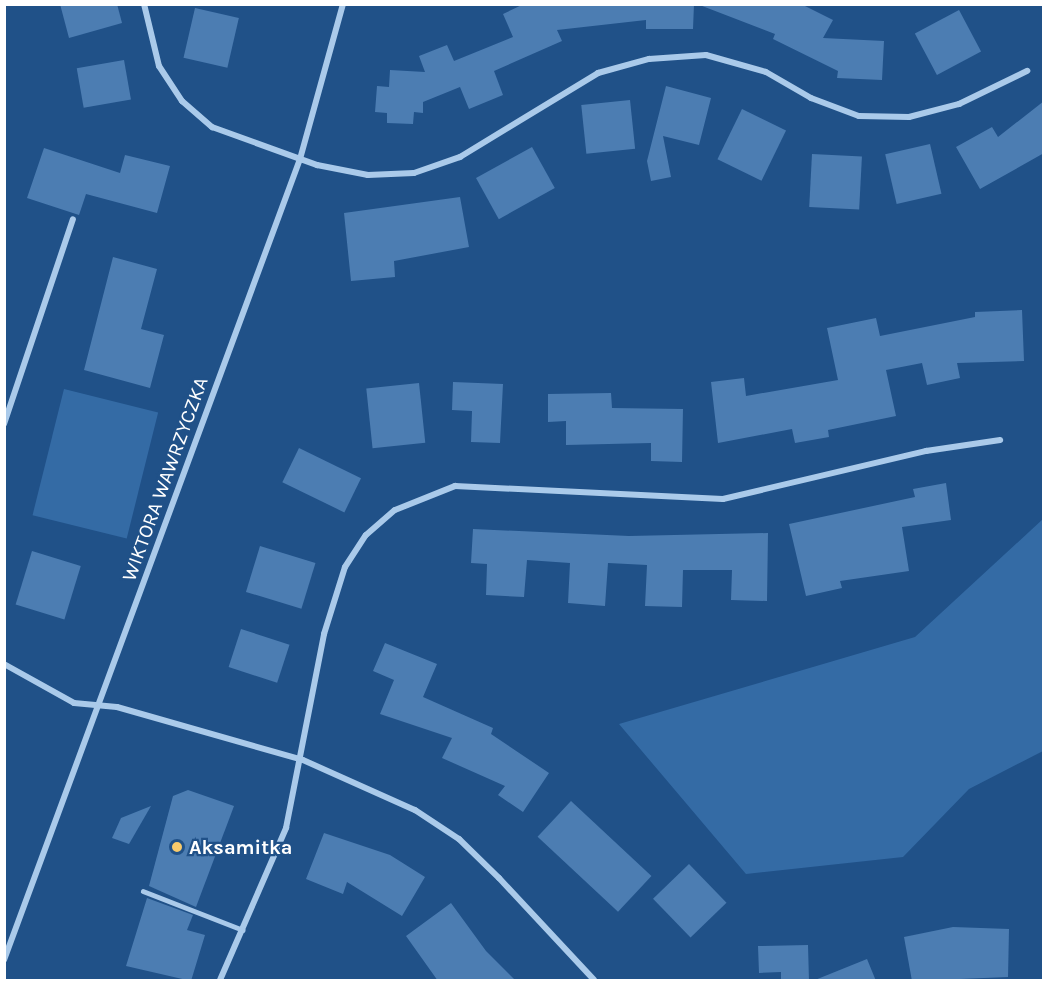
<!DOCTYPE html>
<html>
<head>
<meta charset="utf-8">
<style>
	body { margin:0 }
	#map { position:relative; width:1048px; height:985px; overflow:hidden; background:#205188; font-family:Karla,sans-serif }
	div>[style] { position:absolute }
	.green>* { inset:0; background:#346ba5; transform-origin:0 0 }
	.building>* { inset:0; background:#4c7db2; transform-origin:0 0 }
	.lane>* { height:4.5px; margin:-2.25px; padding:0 2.25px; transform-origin:2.25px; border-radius:2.25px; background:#aacaea }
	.street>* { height:6px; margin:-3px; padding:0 3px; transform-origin:3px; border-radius:3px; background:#aacaea }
	.dots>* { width:16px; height:16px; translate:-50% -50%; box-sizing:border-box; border:3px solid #205188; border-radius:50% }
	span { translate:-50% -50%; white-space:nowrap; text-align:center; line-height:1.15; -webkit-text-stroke:4.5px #205188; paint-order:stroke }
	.street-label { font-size:20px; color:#fff }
	.poi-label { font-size:20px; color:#fff; font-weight:700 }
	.left { translate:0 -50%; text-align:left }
	.frame { position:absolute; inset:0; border:6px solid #fff; pointer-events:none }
</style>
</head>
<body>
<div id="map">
	<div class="green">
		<div style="left:64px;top:389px;width:97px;height:130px;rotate:14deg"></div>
		<div style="clip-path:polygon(1043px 519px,1043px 751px,969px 789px,903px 857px,746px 874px,619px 724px,915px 637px)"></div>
	</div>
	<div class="building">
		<div style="clip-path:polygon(60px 4px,117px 4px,122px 23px,69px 38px)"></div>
		<div style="clip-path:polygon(524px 4px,694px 4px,693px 29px,646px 29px,646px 20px,557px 30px,562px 41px,494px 71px,503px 95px,469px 109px,460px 87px,423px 102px,423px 113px,414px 112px,413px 124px,387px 123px,387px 113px,375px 112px,377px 86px,389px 87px,390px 70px,425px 72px,419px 56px,447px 45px,454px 61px,513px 37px,503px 14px)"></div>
		<div style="clip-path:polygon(697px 4px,801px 4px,833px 20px,823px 38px,884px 41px,882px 80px,837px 78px,838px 71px,773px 39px,775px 34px)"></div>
		<div style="left:195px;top:8px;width:45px;height:51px;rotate:13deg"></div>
		<div style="left:959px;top:10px;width:47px;height:50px;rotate:62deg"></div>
		<div style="left:124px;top:60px;width:40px;height:48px;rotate:80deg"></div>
		<div style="clip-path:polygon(666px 86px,711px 98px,699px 145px,663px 136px,671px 177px,651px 181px,647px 161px)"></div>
		<div style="left:630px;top:100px;width:49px;height:49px;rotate:84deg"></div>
		<div style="clip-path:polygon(1044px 101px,1044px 153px,980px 189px,956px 147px,992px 127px,998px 137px)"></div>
		<div style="left:742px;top:109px;width:49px;height:56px;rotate:26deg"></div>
		<div style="left:930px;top:144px;width:51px;height:46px;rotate:77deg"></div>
		<div style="left:532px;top:147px;width:47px;height:64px;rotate:61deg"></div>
		<div style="clip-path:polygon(44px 148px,120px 173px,125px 155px,170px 166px,157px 213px,86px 194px,79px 215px,27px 198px)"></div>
		<div style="left:812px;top:154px;width:50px;height:53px;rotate:3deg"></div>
		<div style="clip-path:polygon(460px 197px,469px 247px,394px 261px,395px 277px,351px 281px,344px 213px)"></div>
		<div style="clip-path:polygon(113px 257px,157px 269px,141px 329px,164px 335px,150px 388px,84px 370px)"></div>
		<div style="clip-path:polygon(1022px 310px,1024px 361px,957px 363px,960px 378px,927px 385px,922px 363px,886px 370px,896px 416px,828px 430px,829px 437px,795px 443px,792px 429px,718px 443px,711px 382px,744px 378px,746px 396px,838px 380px,827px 328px,876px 318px,880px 336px,975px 317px,975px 312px)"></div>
		<div style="clip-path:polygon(453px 382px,503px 384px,500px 443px,471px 442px,472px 411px,452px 410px)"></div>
		<div style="left:419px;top:383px;width:60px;height:53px;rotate:84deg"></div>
		<div style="clip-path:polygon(611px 393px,612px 408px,683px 409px,682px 462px,651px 461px,651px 443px,566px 445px,566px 421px,548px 422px,548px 394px)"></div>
		<div style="left:299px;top:448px;width:69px;height:38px;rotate:26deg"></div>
		<div style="clip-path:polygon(946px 483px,951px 520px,902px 527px,909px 571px,840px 581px,842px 588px,806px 596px,789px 524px,915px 497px,913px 489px)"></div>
		<div style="clip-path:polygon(473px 529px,629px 536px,768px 533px,767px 601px,731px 600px,732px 570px,683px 570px,682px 607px,645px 606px,647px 565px,608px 563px,605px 606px,568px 603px,570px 563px,527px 560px,524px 597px,486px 595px,487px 564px,471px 563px)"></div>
		<div style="left:260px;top:546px;width:58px;height:48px;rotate:17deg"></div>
		<div style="left:32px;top:551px;width:51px;height:56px;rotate:17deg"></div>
		<div style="left:241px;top:629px;width:51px;height:40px;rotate:18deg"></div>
		<div style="clip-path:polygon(385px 643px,437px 664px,423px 697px,493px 728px,491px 734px,549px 773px,523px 812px,498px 795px,505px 786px,442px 758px,452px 738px,380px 714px,394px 680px,373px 671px)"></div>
		<div style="clip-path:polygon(188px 790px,234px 806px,196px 907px,149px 886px,173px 796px)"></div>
		<div style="left:571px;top:801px;width:110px;height:49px;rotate:43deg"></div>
		<div style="clip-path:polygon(151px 806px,129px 844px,112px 838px,121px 818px)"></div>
		<div style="clip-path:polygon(324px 833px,390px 855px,425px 877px,402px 916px,347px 882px,343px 894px,306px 879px)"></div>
		<div style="left:689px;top:864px;width:54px;height:50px;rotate:46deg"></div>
		<div style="clip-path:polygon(147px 898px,193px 915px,187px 930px,205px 935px,191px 981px,126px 966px)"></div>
		<div style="clip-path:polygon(451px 903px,486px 951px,516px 981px,438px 981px,406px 936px)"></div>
		<div style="clip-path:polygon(953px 927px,1009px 929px,1008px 977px,912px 981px,904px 937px)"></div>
		<div style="clip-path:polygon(808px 945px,809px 981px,781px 981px,781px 972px,759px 973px,758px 946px)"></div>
		<div style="clip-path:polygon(867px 959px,876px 981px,815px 981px,815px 980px)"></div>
	</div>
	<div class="lane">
		<div style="left:143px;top:891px;width:107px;rotate:21.3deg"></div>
	</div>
	<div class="street">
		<div style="left:144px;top:4px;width:64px;rotate:76.4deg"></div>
		<div style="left:159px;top:66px;width:42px;rotate:56.7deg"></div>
		<div style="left:182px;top:101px;width:40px;rotate:41deg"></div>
		<div style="left:212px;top:127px;width:112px;rotate:19.9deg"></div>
		<div style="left:317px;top:165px;width:52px;rotate:11.1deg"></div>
		<div style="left:368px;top:175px;width:46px;rotate:-2.5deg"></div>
		<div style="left:414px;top:173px;width:49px;rotate:-19.2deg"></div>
		<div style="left:460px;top:157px;width:162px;rotate:-31.3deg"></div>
		<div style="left:598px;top:73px;width:53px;rotate:-15.4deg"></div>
		<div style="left:649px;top:59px;width:57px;rotate:-4deg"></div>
		<div style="left:706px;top:55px;width:62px;rotate:15.8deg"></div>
		<div style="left:766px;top:72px;width:52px;rotate:30deg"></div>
		<div style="left:811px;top:98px;width:51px;rotate:20.6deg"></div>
		<div style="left:859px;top:116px;width:50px;rotate:1.1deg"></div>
		<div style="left:909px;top:117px;width:52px;rotate:-14.6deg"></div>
		<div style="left:959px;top:104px;width:76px;rotate:-25.9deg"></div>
		<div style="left:4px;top:424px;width:216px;rotate:-71.4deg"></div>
		<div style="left:4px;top:664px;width:80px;rotate:29.1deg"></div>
		<div style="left:74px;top:703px;width:43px;rotate:5.3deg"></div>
		<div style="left:117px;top:707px;width:193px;rotate:15.9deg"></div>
		<div style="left:303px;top:760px;width:123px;rotate:24.1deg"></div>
		<div style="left:415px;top:810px;width:53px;rotate:33.4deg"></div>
		<div style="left:459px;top:839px;width:56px;rotate:44.3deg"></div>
		<div style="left:499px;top:878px;width:139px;rotate:47deg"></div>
		<div style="left:4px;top:960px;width:854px;rotate:-69.72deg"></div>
		<div style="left:300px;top:159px;width:161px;rotate:-74.5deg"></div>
		<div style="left:220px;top:980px;width:166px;rotate:-66.5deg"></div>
		<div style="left:286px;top:828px;width:198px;rotate:-78.9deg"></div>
		<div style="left:324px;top:634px;width:70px;rotate:-72.6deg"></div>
		<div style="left:345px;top:567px;width:38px;rotate:-57deg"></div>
		<div style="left:366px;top:535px;width:38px;rotate:-41deg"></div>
		<div style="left:395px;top:510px;width:65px;rotate:-21.8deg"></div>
		<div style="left:455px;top:486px;width:268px;rotate:2.8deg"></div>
		<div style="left:723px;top:499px;width:209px;rotate:-13.3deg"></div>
		<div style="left:926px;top:451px;width:75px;rotate:-8.5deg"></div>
	</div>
	<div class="dots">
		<div style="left:177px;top:847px;background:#f8ca6b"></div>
	</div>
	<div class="street-label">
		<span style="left:165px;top:479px;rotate:-70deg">WIKTORA WAWRZYCZKA</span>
	</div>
	<div class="poi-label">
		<span class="left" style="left:189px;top:847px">Aksamitka</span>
	</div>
	<div class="frame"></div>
</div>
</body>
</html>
